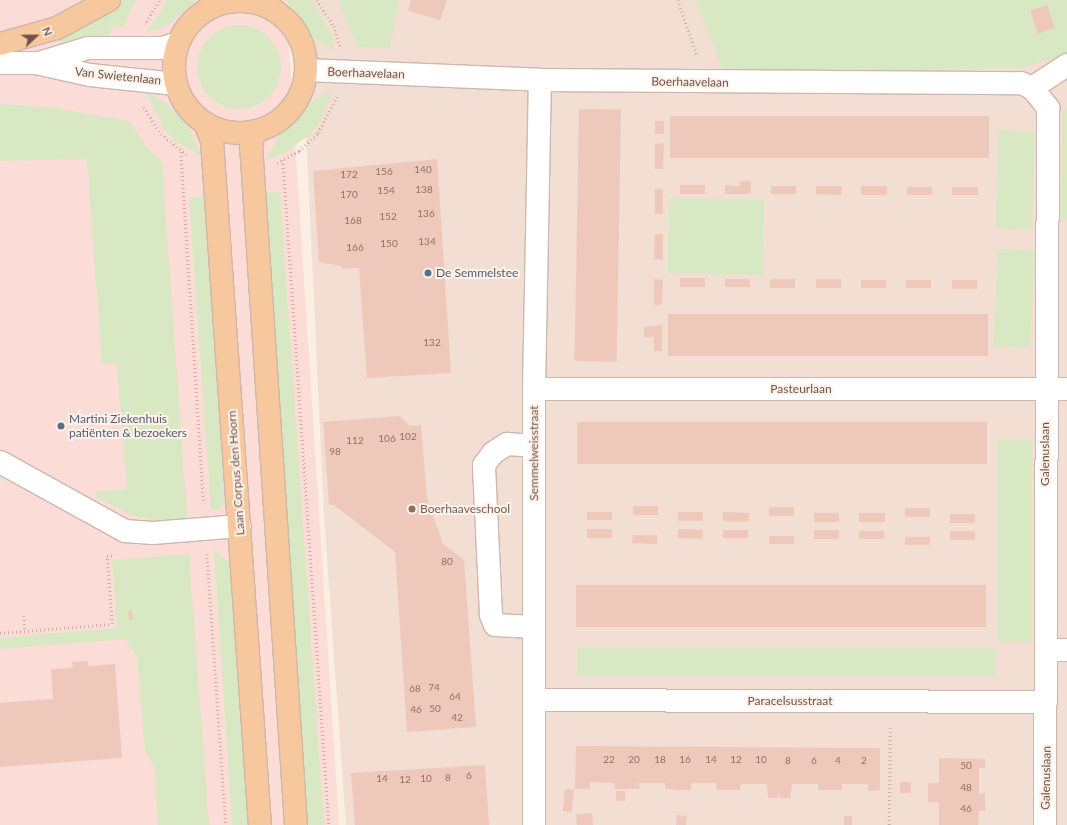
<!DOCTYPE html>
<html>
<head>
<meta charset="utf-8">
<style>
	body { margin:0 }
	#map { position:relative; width:1067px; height:825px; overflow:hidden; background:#fbeee3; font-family:Lato,sans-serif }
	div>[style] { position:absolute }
	.residential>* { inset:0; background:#f2ded2 }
	.commercial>* { inset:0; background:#fbdcd7 }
	.green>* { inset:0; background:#d8e8c2; transform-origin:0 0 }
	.round { border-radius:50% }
	.building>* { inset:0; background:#efc8bc; transform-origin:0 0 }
	.path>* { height:2.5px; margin-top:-1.25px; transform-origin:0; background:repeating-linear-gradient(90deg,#d4ab9f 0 1px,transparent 0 4px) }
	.roads { filter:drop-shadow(1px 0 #ceb6ad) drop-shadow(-1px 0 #ceb6ad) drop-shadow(0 1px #ceb6ad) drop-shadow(0 -1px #ceb6ad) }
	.minor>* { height:22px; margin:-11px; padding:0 11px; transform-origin:11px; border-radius:11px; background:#fff }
	.major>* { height:22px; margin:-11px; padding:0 11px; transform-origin:11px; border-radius:11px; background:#f7c79e }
	.major>.ring { margin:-11px; padding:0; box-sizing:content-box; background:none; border:22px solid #f7c79e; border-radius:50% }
	.dots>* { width:11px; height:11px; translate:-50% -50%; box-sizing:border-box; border:2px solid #fef2e9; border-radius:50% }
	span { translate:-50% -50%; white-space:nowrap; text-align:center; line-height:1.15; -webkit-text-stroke:4px #fef2e9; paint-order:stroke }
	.number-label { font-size:10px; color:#917066 }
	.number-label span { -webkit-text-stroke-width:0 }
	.street-label { font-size:12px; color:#72524a }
	.service-label { font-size:12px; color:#4e5e75 }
	.left { translate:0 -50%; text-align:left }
	.education-label { font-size:12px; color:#785e54 }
	.north { position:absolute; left:16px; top:16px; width:40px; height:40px; -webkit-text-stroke:3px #fef2e9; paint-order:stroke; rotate:68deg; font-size:11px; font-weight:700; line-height:16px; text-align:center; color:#72524a }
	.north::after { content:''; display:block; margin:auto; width:14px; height:18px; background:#72524a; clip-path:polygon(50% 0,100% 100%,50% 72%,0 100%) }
</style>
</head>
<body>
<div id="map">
	<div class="residential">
		<div style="clip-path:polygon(300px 0,1067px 0,1067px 825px,346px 825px,324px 515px)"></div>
	</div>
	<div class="commercial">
		<div style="clip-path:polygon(0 0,286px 0,339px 825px,0 825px)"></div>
	</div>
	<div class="green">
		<div style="clip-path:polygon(123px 0,136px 0,123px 27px,112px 26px,109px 38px,51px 42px,51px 38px,97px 20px)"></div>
		<div style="clip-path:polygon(167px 0,196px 0,169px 24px,146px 34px)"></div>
		<div style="clip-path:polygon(285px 0,311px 0,331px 33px,334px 50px,312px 37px,301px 17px)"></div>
		<div style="clip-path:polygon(338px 0,399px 0,390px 48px,357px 47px)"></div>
		<div style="clip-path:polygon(696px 0,1067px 0,1067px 54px,1021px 68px,723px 72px)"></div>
		<div class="round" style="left:197px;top:25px;width:84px;height:84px"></div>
		<div style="clip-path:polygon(333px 90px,320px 121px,310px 134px,282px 155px,266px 160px,280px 134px,313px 101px)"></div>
		<div style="clip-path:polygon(145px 91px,167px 104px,189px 127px,201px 156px,174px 140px,164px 129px)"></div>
		<div style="clip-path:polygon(0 104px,55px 108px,129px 121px,146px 147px,162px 162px,187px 518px,159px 521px,134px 516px,96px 497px,95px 492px,127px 489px,117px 363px,102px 364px,87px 159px,0 161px)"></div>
		<div style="clip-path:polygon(1063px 108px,1067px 109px,1067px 218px,1061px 218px)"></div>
		<div style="left:999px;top:130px;width:36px;height:98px;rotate:2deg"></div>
		<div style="clip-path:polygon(280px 192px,324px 825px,304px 825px,263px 193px)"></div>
		<div style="clip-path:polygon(204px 196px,229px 497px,219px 510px,211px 510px,189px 198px)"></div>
		<div style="left:669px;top:198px;width:95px;height:75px;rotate:1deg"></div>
		<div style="left:998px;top:249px;width:37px;height:97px;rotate:3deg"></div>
		<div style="left:1032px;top:440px;width:201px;height:34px;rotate:90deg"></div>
		<div style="clip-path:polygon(214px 549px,231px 564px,250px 825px,232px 825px)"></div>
		<div style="clip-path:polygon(189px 554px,209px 825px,158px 825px,155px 769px,145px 751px,137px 656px,125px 639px,0 649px,0 638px,117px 628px,112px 560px)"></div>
		<div style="left:577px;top:648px;width:418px;height:28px"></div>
	</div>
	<div class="building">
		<div style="clip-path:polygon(411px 0,447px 0,440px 20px,408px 11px)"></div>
		<div style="left:1047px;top:5px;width:24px;height:18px;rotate:71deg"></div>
		<div style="left:579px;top:109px;width:42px;height:252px;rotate:1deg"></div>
		<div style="left:670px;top:116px;width:319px;height:42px"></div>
		<div style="left:655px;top:121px;width:9px;height:13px"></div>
		<div style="clip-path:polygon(664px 143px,663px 169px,655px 169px,655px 144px)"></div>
		<div style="clip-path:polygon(437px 159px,451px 373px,367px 378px,359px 268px,343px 269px,342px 266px,319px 262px,313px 171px)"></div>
		<div style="clip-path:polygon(740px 181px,751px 181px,751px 194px,725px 194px,725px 185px,740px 186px)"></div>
		<div style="left:680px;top:185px;width:25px;height:9px"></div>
		<div style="left:771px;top:186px;width:25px;height:8px"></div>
		<div style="clip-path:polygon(816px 186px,842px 186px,841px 195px,816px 194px)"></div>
		<div style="left:861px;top:186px;width:26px;height:9px"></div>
		<div style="left:907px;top:187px;width:25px;height:8px"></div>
		<div style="left:952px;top:187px;width:26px;height:8px"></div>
		<div style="left:655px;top:189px;width:8px;height:25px"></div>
		<div style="clip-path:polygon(655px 234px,663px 234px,663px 260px,654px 259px)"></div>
		<div style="left:680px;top:278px;width:25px;height:9px"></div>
		<div style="clip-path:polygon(654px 279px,663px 280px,662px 305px,654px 305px)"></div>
		<div style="left:725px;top:279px;width:25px;height:8px"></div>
		<div style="left:770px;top:279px;width:25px;height:9px"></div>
		<div style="left:816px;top:279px;width:25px;height:9px"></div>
		<div style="left:861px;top:280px;width:25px;height:8px"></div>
		<div style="left:906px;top:280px;width:25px;height:8px"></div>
		<div style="left:952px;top:280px;width:25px;height:9px"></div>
		<div style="left:668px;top:314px;width:320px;height:42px"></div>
		<div style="clip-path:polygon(662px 325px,662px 351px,654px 351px,654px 337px,644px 337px,644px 327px)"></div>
		<div style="clip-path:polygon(400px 416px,410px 426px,421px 425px,427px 498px,443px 544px,464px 560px,476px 727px,407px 732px,395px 552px,334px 505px,329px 505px,323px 422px)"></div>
		<div style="left:577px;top:422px;width:410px;height:42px"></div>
		<div style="left:633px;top:506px;width:25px;height:9px"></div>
		<div style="left:769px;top:507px;width:25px;height:9px"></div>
		<div style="left:905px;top:508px;width:25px;height:9px"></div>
		<div style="left:587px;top:512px;width:25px;height:8px"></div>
		<div style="left:678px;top:512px;width:25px;height:9px"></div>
		<div style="left:723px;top:512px;width:26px;height:9px;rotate:2deg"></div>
		<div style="left:814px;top:513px;width:25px;height:9px"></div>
		<div style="left:859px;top:513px;width:26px;height:9px"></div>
		<div style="left:950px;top:514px;width:25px;height:9px"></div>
		<div style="left:587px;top:529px;width:25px;height:9px"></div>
		<div style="left:678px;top:529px;width:25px;height:9px;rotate:2deg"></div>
		<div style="left:723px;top:530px;width:25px;height:8px"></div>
		<div style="left:814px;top:530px;width:25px;height:9px"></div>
		<div style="left:859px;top:531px;width:25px;height:8px"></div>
		<div style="left:950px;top:531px;width:25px;height:9px"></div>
		<div style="clip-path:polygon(633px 535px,657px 535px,657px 544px,632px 543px)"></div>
		<div style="left:769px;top:536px;width:25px;height:8px"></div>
		<div style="left:905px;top:537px;width:25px;height:8px"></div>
		<div style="left:576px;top:585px;width:410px;height:42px"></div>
		<div style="left:132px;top:611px;width:9px;height:4px;rotate:84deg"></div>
		<div style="clip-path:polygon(88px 661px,88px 666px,115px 664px,122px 758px,0 767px,0 703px,53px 699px,51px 669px,73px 668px,72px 662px)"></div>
		<div style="clip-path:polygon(576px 746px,880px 748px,880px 790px,868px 791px,868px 784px,842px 784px,842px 790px,818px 790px,818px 784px,792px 784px,790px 798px,780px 798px,778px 790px,778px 798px,768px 798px,767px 784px,741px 784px,740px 790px,717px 790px,716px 783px,691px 783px,691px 790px,677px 790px,665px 789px,665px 783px,639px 783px,640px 789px,615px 789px,615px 783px,590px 782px,590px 789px,575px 789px)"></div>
		<div style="clip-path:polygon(939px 758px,985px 759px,985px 768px,979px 768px,979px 794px,985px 793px,985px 811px,979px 811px,978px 825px,939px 825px,939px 802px,928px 802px,928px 783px,939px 783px)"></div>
		<div style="clip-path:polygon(485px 765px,489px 825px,355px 825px,351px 773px)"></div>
		<div style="left:911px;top:782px;width:11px;height:11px;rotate:90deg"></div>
		<div style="left:565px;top:789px;width:9px;height:22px;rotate:6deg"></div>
		<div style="left:616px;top:791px;width:9px;height:10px"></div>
		<div style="left:592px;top:813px;width:12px;height:16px;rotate:85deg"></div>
		<div style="left:677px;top:815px;width:10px;height:10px;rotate:6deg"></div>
		<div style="left:844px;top:816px;width:8px;height:9px"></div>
	</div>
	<div class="path">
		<div style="left:317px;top:0;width:31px;rotate:57deg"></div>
		<div style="left:334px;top:26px;width:21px;rotate:73deg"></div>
		<div style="left:678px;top:0;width:58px;rotate:70.9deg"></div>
		<div style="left:146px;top:22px;width:26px;rotate:-58deg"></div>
		<div style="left:144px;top:107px;width:32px;rotate:58deg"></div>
		<div style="left:161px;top:134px;width:35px;rotate:39deg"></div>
		<div style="left:181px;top:152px;width:352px;rotate:86.3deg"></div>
		<div style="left:283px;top:160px;width:667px;rotate:86.04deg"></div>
		<div style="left:277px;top:163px;width:25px;rotate:-29deg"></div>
		<div style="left:299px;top:151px;width:26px;rotate:-43deg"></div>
		<div style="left:318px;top:133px;width:42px;rotate:-62.8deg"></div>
		<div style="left:207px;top:554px;width:272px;rotate:86deg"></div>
		<div style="left:24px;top:616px;width:15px;rotate:86deg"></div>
		<div style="left:0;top:633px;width:112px;rotate:-4.6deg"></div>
		<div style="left:112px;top:624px;width:68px;rotate:-94.2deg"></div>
		<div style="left:107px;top:556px;width:7px;rotate:-8deg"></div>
		<div style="left:889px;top:825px;width:97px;rotate:-89.4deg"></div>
	</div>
	<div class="roads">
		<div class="minor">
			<div style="left:0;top:63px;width:36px"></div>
			<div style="left:36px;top:63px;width:55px;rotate:12.5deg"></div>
			<div style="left:90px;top:75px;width:86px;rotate:6deg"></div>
			<div style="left:39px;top:63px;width:51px;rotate:-17deg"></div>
			<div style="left:88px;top:48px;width:75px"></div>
			<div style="left:163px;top:48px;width:16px;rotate:-18deg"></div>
			<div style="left:306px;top:70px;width:234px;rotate:2.4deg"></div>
			<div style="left:540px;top:80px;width:481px;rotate:0.4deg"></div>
			<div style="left:1021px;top:83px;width:12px;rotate:24deg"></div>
			<div style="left:1032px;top:88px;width:26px;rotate:51deg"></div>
			<div style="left:1048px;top:108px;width:717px;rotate:90.24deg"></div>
			<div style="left:1032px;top:88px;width:42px;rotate:-33.3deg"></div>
			<div style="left:534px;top:389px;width:533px"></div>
			<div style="left:0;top:462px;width:143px;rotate:28.9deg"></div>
			<div style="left:125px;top:531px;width:28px;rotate:4deg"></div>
			<div style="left:153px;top:533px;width:87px;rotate:-4.6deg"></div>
			<div style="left:534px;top:627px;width:39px;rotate:-177deg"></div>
			<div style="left:495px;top:625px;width:11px;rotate:-112deg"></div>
			<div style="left:491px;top:615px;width:150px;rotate:-92.7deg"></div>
			<div style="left:484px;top:465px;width:15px;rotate:-53deg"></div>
			<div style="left:493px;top:453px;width:17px;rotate:-33deg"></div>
			<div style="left:507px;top:444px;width:27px;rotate:4deg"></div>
			<div style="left:1046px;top:650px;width:21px"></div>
			<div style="left:534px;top:700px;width:512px;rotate:0.22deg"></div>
			<div style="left:534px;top:825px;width:436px;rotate:-90deg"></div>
			<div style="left:534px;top:389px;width:309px;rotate:-88.9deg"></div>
		</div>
		<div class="major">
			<div class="ring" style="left:174px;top:1px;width:110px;height:110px"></div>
			<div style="left:0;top:44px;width:59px;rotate:-15.7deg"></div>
			<div style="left:57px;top:28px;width:59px;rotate:-28.3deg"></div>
			<div style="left:205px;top:123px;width:19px;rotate:69deg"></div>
			<div style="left:212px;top:141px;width:686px;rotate:85.99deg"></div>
			<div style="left:255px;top:131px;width:14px;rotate:107deg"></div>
			<div style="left:251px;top:144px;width:682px;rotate:86.22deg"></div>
		</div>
	</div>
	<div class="dots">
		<div style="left:428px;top:273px;background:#5c6f8a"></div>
		<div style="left:61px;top:426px;background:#5c6f8a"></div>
		<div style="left:412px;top:509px;background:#8d6e63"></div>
	</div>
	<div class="number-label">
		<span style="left:423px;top:170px">140</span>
		<span style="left:384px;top:172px">156</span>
		<span style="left:349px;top:175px">172</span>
		<span style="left:424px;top:190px">138</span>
		<span style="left:386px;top:191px">154</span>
		<span style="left:349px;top:195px">170</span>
		<span style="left:426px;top:214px">136</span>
		<span style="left:388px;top:217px">152</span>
		<span style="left:353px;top:221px">168</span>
		<span style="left:427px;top:242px">134</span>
		<span style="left:389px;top:244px">150</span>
		<span style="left:355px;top:248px">166</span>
		<span style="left:432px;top:343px">132</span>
		<span style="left:408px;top:437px">102</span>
		<span style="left:387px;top:439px">106</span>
		<span style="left:355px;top:441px">112</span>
		<span style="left:335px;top:452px">98</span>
		<span style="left:447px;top:562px">80</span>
		<span style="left:434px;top:688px">74</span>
		<span style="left:415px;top:689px">68</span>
		<span style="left:455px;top:697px">64</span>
		<span style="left:435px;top:709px">50</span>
		<span style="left:416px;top:710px">46</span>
		<span style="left:457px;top:718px">42</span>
		<span style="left:609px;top:760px">22</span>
		<span style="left:634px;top:760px">20</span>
		<span style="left:660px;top:760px">18</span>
		<span style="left:685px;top:760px">16</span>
		<span style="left:711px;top:760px">14</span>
		<span style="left:736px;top:760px">12</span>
		<span style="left:761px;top:760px">10</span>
		<span style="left:788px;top:761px">8</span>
		<span style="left:814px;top:761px">6</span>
		<span style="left:838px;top:761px">4</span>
		<span style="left:864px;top:761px">2</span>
		<span style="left:966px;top:766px">50</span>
		<span style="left:469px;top:776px">6</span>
		<span style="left:448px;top:778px">8</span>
		<span style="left:382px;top:779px">14</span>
		<span style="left:426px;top:779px">10</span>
		<span style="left:405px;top:780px">12</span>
		<span style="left:966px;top:788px">48</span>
		<span style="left:966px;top:809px">46</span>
	</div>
	<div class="street-label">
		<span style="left:366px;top:73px;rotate:2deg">Boerhaavelaan</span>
		<span style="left:118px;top:76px;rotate:6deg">Van Swietenlaan</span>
		<span style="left:690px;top:82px;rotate:1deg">Boerhaavelaan</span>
		<span style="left:801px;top:389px">Pasteurlaan</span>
		<span style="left:534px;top:453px;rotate:-90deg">Semmelweisstraat</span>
		<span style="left:1045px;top:454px;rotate:-90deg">Galenuslaan</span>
		<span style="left:236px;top:473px;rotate:-94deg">Laan Corpus den Hoorn</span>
		<span style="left:790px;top:701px">Paracelsusstraat</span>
		<span style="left:1046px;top:778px;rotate:-89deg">Galenuslaan</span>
	</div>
	<div class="service-label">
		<span class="left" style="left:436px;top:273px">De Semmelstee</span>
		<span class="left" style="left:69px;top:426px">Martini Ziekenhuis<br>patiënten &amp; bezoekers</span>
	</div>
	<div class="education-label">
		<span class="left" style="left:420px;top:509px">Boerhaaveschool</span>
	</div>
	<div class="north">N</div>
</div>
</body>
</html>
